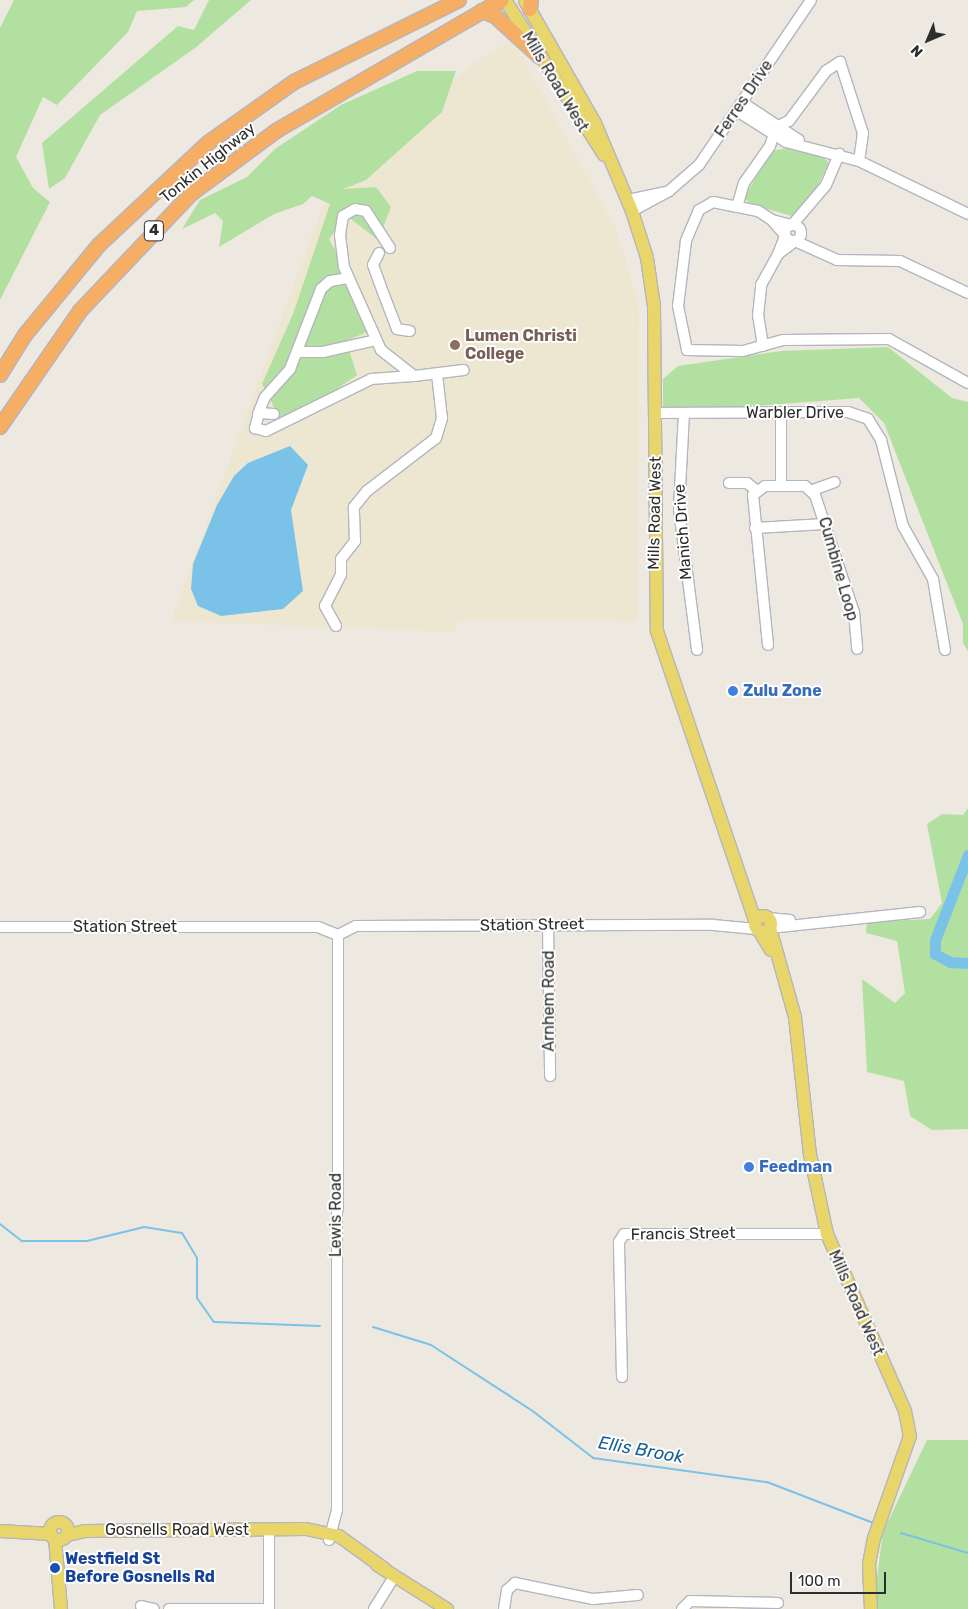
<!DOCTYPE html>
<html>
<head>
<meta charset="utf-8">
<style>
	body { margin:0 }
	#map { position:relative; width:968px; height:1609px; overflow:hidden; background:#ede9e0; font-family:Rubik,sans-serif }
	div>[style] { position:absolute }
	.education>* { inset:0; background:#ede7d1 }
	.green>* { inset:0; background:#b1e0a0 }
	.water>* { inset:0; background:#7ac2e8 }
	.stream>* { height:2px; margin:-1px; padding:0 1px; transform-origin:1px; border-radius:1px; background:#7ac2e8 }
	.river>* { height:11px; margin:-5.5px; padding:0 5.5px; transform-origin:5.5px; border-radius:5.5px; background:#7ac2e8 }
	.roads { filter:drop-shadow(1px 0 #b4b5bf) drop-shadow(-1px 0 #b4b5bf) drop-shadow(0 1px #b4b5bf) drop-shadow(0 -1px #b4b5bf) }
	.minor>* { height:10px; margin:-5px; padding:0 5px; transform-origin:5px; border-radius:5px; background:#fff }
	.minor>.ring { margin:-5px; padding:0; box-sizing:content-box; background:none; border:10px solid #fff; border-radius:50% }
	.major>* { height:12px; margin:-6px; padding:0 6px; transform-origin:6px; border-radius:6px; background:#e9d66a }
	.major>.ring { margin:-6px; padding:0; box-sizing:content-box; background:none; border:12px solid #e9d66a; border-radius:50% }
	.highway>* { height:14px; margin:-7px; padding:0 7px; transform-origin:7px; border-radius:7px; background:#f5ae64 }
	.dots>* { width:14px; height:14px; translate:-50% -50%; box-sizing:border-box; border:2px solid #fff; border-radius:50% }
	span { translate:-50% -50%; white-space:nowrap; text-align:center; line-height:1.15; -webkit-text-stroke:4px #fff; paint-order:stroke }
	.shield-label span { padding:1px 4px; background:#fff; border:1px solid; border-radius:4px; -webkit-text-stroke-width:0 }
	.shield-label { font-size:15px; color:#2d2d2d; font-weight:700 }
	.street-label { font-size:16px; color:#2d2d2d }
	.education-label { font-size:16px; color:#785e54; font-weight:700 }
	.left { translate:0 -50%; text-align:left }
	.shop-label { font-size:16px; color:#366cbe; font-weight:700 }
	.transit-label { font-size:16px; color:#164399; font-weight:700 }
	.water-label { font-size:18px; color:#166198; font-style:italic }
	.north { position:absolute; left:903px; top:15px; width:50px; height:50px; -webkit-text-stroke:4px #fff; paint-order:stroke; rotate:225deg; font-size:14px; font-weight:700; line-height:20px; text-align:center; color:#2d2d2d }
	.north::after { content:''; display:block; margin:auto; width:18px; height:22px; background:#2d2d2d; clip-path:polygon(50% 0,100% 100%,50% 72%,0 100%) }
	.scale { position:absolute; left:790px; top:1572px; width:96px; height:22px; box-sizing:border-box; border:2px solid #2d2d2d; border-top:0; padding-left:6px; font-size:15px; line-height:18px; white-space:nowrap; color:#2d2d2d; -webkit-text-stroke:4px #fff; paint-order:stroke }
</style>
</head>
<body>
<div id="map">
	<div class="education">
		<div style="clip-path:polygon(513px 40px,617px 231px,639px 307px,638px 621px,459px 620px,453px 632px,171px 621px,327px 194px,472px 64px)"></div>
	</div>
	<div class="green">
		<div style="clip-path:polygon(14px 0,194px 0,186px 7px,137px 11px,128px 32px,57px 105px,43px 97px,16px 157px,33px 188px,50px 202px,0 300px,0 28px)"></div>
		<div style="clip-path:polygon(209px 0,251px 0,195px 48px,100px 115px,65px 178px,49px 189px,42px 143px,178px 26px,194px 30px)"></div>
		<div style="clip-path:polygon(417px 71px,456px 71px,442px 112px,366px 180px,343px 189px,376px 187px,391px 207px,378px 240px,347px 216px,329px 239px,376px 328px,346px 341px,357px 375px,301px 414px,279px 417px,262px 384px,293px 314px,330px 204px,312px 196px,303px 204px,274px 214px,219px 247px,223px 221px,215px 213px,182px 229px,200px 200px,247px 177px,275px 149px,341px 105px)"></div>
		<div style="clip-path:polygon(787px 148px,821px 155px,829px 163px,812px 197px,792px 216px,750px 204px,744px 197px,772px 151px)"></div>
		<div style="clip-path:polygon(888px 347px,952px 398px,968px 402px,968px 651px,963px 643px,963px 624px,884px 423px,859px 398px,663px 413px,663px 379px,678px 366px,781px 351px)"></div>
		<div style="clip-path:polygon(968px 808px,968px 1129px,932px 1130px,910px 1116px,904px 1081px,867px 1072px,862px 979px,895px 1003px,905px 993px,897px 941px,866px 933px,867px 922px,930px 919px,942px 903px,927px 824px,942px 814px,963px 815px)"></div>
		<div style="clip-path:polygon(927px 1440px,968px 1440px,968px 1609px,873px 1609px,883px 1532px)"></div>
	</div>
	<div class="water">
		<div style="clip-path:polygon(290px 446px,308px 465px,291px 510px,303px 591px,283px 609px,221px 616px,198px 606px,191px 589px,193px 564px,217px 505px,234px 476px,248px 463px)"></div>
	</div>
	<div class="stream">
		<div style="left:0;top:1224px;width:28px;rotate:38deg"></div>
		<div style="left:22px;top:1241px;width:65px"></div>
		<div style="left:87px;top:1241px;width:59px;rotate:-13.8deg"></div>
		<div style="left:144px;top:1227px;width:38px;rotate:9deg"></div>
		<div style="left:182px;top:1233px;width:29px;rotate:59deg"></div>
		<div style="left:197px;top:1258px;width:40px;rotate:90deg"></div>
		<div style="left:197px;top:1298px;width:29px;rotate:55deg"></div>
		<div style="left:214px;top:1322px;width:106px;rotate:2.2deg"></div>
		<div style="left:373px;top:1327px;width:61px;rotate:17.2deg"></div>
		<div style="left:431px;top:1345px;width:123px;rotate:33deg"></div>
		<div style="left:534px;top:1412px;width:75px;rotate:37.9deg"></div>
		<div style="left:593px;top:1458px;width:176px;rotate:7.9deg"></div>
		<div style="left:767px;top:1482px;width:114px;rotate:21.1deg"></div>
		<div style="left:901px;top:1533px;width:70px;rotate:16.6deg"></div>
	</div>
	<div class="river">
		<div style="left:968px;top:855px;width:91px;rotate:111.2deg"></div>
		<div style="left:935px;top:940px;width:14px;rotate:90deg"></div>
		<div style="left:935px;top:954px;width:17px;rotate:28deg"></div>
		<div style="left:950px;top:962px;width:18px;rotate:3deg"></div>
	</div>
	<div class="roads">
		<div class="minor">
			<div style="left:743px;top:103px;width:67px;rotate:33.5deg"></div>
			<div style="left:737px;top:111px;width:58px;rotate:32.3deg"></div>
			<div style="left:786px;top:142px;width:75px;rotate:14.6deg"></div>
			<div style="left:859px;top:161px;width:121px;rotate:25.9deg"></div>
			<div style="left:628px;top:200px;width:39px;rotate:-12deg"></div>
			<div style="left:737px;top:207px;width:25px;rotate:-74deg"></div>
			<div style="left:744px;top:183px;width:45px;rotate:-54.9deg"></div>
			<div style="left:770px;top:146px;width:20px;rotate:-72deg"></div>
			<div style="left:776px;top:127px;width:14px;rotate:-25deg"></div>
			<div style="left:789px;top:121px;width:62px;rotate:-53.5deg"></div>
			<div style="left:826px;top:71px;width:17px;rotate:-33deg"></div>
			<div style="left:840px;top:62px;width:75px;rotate:72.1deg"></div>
			<div style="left:863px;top:133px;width:28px;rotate:98deg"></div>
			<div style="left:632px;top:211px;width:42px;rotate:-28.4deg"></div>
			<div style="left:669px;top:191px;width:40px;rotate:-41deg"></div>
			<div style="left:699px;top:165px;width:199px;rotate:-55.8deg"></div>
			<div style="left:772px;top:220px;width:17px;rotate:-147deg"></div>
			<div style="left:758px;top:211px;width:46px;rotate:-168.7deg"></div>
			<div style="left:713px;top:202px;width:16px;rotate:150deg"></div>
			<div style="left:699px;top:210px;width:34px;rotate:113deg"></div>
			<div style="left:686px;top:241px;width:65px;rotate:97deg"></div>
			<div style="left:678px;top:306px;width:45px;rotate:78.4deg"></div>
			<div style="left:687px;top:350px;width:56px;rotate:1deg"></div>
			<div style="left:743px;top:351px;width:41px;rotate:-15.4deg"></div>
			<div style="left:783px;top:340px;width:106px;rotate:-0.5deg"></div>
			<div style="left:889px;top:339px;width:90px;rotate:29.1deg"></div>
			<div class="ring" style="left:785px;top:225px;width:6px;height:6px"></div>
			<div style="left:792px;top:225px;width:52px;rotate:-49.6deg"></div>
			<div style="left:826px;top:185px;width:34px;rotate:-67deg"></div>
			<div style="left:784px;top:234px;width:18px;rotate:-131deg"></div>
			<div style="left:772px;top:220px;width:20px;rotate:15deg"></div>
			<div style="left:785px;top:236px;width:19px;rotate:111deg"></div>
			<div style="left:778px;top:254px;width:20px;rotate:-37deg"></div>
			<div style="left:795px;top:241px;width:46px;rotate:24.3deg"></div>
			<div style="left:837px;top:260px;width:63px;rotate:0.9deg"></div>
			<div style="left:900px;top:261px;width:75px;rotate:25.2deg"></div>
			<div style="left:390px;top:248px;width:44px;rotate:-123deg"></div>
			<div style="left:366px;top:211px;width:11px;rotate:-170deg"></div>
			<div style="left:355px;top:209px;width:14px;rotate:150deg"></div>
			<div style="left:343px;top:216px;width:19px;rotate:99deg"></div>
			<div style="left:340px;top:235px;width:32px;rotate:83deg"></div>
			<div style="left:344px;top:267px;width:91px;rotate:66deg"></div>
			<div style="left:381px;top:350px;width:42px;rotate:38.2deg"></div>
			<div style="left:414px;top:376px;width:50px;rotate:-6.8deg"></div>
			<div style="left:379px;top:253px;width:13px;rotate:117deg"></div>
			<div style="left:373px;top:265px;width:32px;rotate:70deg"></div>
			<div style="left:384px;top:295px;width:36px;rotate:69deg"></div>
			<div style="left:397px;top:329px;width:13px;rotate:9deg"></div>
			<div style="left:763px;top:346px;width:30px;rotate:-99deg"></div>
			<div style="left:758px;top:316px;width:31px;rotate:-84deg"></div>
			<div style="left:761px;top:285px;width:35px;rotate:-61deg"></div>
			<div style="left:297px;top:352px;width:26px"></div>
			<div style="left:323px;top:352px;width:54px;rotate:-12.8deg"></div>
			<div style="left:781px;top:412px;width:74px;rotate:90deg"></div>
			<div style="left:654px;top:413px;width:194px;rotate:-0.3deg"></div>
			<div style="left:848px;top:412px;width:21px;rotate:19deg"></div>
			<div style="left:868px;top:419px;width:25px;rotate:58deg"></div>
			<div style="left:881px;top:440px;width:89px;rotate:75.7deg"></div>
			<div style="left:903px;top:526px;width:61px;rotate:60.5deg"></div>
			<div style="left:933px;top:579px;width:72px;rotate:80.4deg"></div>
			<div style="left:684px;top:413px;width:96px;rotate:93deg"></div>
			<div style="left:679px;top:509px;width:142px;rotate:82.7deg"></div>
			<div style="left:258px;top:414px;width:18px;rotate:-68deg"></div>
			<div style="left:265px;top:397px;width:38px;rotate:-48deg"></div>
			<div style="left:290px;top:369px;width:86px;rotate:-68.8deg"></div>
			<div style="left:321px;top:289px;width:12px;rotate:-42deg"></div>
			<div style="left:330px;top:281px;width:18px;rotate:-9deg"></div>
			<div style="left:274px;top:414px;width:15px;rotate:-176deg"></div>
			<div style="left:259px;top:413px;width:16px;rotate:105deg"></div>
			<div style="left:255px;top:428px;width:11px;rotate:15deg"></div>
			<div style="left:266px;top:431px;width:117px;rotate:-26.3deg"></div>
			<div style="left:371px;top:379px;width:42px;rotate:-4.1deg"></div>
			<div style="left:729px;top:483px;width:18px"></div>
			<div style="left:747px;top:483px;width:11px;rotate:38deg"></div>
			<div style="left:813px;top:490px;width:23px;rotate:-20deg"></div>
			<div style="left:755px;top:528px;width:70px;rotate:-3.3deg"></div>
			<div style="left:336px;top:626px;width:23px;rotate:-119deg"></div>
			<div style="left:325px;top:606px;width:35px;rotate:-63deg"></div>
			<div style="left:341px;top:575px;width:16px;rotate:-90deg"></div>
			<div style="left:341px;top:559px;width:23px;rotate:-52deg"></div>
			<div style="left:355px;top:541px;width:34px;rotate:-92deg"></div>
			<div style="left:354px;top:507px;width:21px;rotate:-51deg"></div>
			<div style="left:367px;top:491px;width:87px;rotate:-37.5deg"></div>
			<div style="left:436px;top:438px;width:21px;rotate:-73deg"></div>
			<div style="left:442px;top:418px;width:44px;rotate:-96.5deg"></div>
			<div style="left:768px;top:645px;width:151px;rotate:-95.7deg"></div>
			<div style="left:753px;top:495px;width:15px;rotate:-37deg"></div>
			<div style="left:765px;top:486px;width:40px"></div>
			<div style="left:805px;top:486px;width:13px;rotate:42deg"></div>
			<div style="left:815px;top:495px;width:123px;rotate:71.6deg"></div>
			<div style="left:854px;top:612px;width:37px;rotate:85deg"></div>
			<div style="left:768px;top:918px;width:22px;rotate:5deg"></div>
			<div style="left:548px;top:925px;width:151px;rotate:89.2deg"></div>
			<div style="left:0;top:927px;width:318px"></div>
			<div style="left:318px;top:927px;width:22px;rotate:22deg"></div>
			<div style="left:770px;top:928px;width:151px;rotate:-6.1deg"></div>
			<div style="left:622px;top:1377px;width:135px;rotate:-91.3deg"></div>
			<div style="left:619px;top:1242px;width:9px;rotate:-58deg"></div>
			<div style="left:624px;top:1234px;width:203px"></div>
			<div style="left:269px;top:1529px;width:80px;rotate:90deg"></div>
			<div style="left:329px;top:1540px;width:31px;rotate:-75deg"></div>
			<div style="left:337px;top:1510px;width:575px;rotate:-89.9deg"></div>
			<div style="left:338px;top:935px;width:20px;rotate:-27deg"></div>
			<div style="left:356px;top:926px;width:357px;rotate:-0.2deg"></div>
			<div style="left:713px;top:925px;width:43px;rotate:5.3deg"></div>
			<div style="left:141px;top:1606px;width:13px;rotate:13deg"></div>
			<div style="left:169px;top:1609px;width:100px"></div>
			<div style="left:374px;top:1609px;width:39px;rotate:-58deg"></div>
			<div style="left:504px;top:1609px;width:19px;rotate:-81deg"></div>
			<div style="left:507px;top:1590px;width:11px;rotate:-41deg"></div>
			<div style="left:515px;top:1583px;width:80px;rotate:11.6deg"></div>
			<div style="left:593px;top:1599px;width:45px;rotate:-5.1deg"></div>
			<div style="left:682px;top:1609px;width:11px;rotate:-45deg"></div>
			<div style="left:690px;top:1601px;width:88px;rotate:1.3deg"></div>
		</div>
		<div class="major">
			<div style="left:505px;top:0;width:184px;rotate:57.4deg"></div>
			<div style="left:525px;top:1px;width:141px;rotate:60.2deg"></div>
			<div style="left:595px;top:123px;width:95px;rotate:67.2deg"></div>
			<div style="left:632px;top:211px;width:49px;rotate:72.3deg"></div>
			<div style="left:647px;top:258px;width:49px;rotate:81.7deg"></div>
			<div style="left:654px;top:306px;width:325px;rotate:89.5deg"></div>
			<div style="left:657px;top:631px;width:305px;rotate:71.3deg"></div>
			<div class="ring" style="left:755px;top:916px;width:4px;height:4px"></div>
			<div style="left:770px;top:928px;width:92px;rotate:74.3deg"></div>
			<div style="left:795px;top:1017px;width:138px;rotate:83.8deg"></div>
			<div style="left:810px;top:1154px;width:82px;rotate:78deg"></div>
			<div style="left:827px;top:1234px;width:193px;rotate:66.2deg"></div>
			<div style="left:905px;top:1411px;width:25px;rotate:79deg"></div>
			<div style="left:910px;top:1436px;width:108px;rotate:109.4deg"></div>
			<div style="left:874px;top:1538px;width:26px;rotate:101deg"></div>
			<div style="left:869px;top:1564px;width:45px;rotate:87.5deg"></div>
			<div style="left:760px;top:932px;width:21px;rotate:59deg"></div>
			<div class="ring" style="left:50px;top:1522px;width:6px;height:6px"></div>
			<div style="left:0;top:1531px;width:51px;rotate:3.4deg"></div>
			<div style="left:68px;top:1535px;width:18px;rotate:-13deg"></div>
			<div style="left:86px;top:1531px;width:220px;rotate:-0.5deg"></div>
			<div style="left:306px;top:1529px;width:34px;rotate:12deg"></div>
			<div style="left:339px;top:1536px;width:57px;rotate:35.7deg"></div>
			<div style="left:55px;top:1539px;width:70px;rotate:85.1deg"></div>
			<div style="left:377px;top:1565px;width:83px;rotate:32.2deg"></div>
		</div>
		<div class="highway">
			<div style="left:530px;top:9px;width:9px;rotate:-84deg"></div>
			<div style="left:482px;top:11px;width:14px;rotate:21deg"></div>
			<div style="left:495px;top:16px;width:61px;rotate:42.3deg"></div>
			<div style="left:0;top:375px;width:47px;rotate:-58deg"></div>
			<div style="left:25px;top:335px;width:117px;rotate:-50.6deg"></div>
			<div style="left:99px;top:245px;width:149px;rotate:-43.1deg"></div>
			<div style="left:208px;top:143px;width:105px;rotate:-35.3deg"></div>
			<div style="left:294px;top:82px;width:184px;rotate:-26.4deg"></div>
			<div style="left:0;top:427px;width:141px;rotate:-55.4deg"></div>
			<div style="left:80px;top:311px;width:163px;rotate:-46.5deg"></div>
			<div style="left:192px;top:193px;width:104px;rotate:-36.4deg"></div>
			<div style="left:276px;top:131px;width:261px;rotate:-30.1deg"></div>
		</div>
	</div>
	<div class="dots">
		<div style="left:455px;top:345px;background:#8d6e63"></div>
		<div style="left:733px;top:691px;background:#3f7fe0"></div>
		<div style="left:749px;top:1167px;background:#3f7fe0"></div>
		<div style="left:55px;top:1568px;background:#1a4fb4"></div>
	</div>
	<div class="shield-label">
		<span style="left:154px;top:231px">4</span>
	</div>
	<div class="street-label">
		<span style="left:555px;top:82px;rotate:59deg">Mills Road West</span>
		<span style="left:744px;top:99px;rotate:-56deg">Ferres Drive</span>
		<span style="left:208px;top:163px;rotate:-39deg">Tonkin Highway</span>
		<span style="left:795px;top:413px">Warbler Drive</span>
		<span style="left:655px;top:513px;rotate:-89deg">Mills Road West</span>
		<span style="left:683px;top:532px;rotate:-94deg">Manich Drive</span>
		<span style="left:838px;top:569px;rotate:74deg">Cumbine Loop</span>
		<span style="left:532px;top:925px;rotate:-1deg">Station Street</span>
		<span style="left:125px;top:927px">Station Street</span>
		<span style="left:549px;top:1001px;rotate:-90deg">Arnhem Road</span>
		<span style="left:336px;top:1215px;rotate:-90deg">Lewis Road</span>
		<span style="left:683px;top:1234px;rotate:-1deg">Francis Street</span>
		<span style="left:856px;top:1303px;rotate:66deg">Mills Road West</span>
		<span style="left:177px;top:1530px">Gosnells Road West</span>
	</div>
	<div class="education-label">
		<span class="left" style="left:465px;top:345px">Lumen Christi<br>College</span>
	</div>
	<div class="shop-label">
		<span class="left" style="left:743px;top:691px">Zulu Zone</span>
		<span class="left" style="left:759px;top:1167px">Feedman</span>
	</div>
	<div class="transit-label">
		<span class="left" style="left:65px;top:1568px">Westfield St<br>Before Gosnells Rd</span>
	</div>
	<div class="water-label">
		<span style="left:641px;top:1450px;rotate:10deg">Ellis Brook</span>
	</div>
	<div class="north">N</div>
	<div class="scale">100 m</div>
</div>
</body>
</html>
